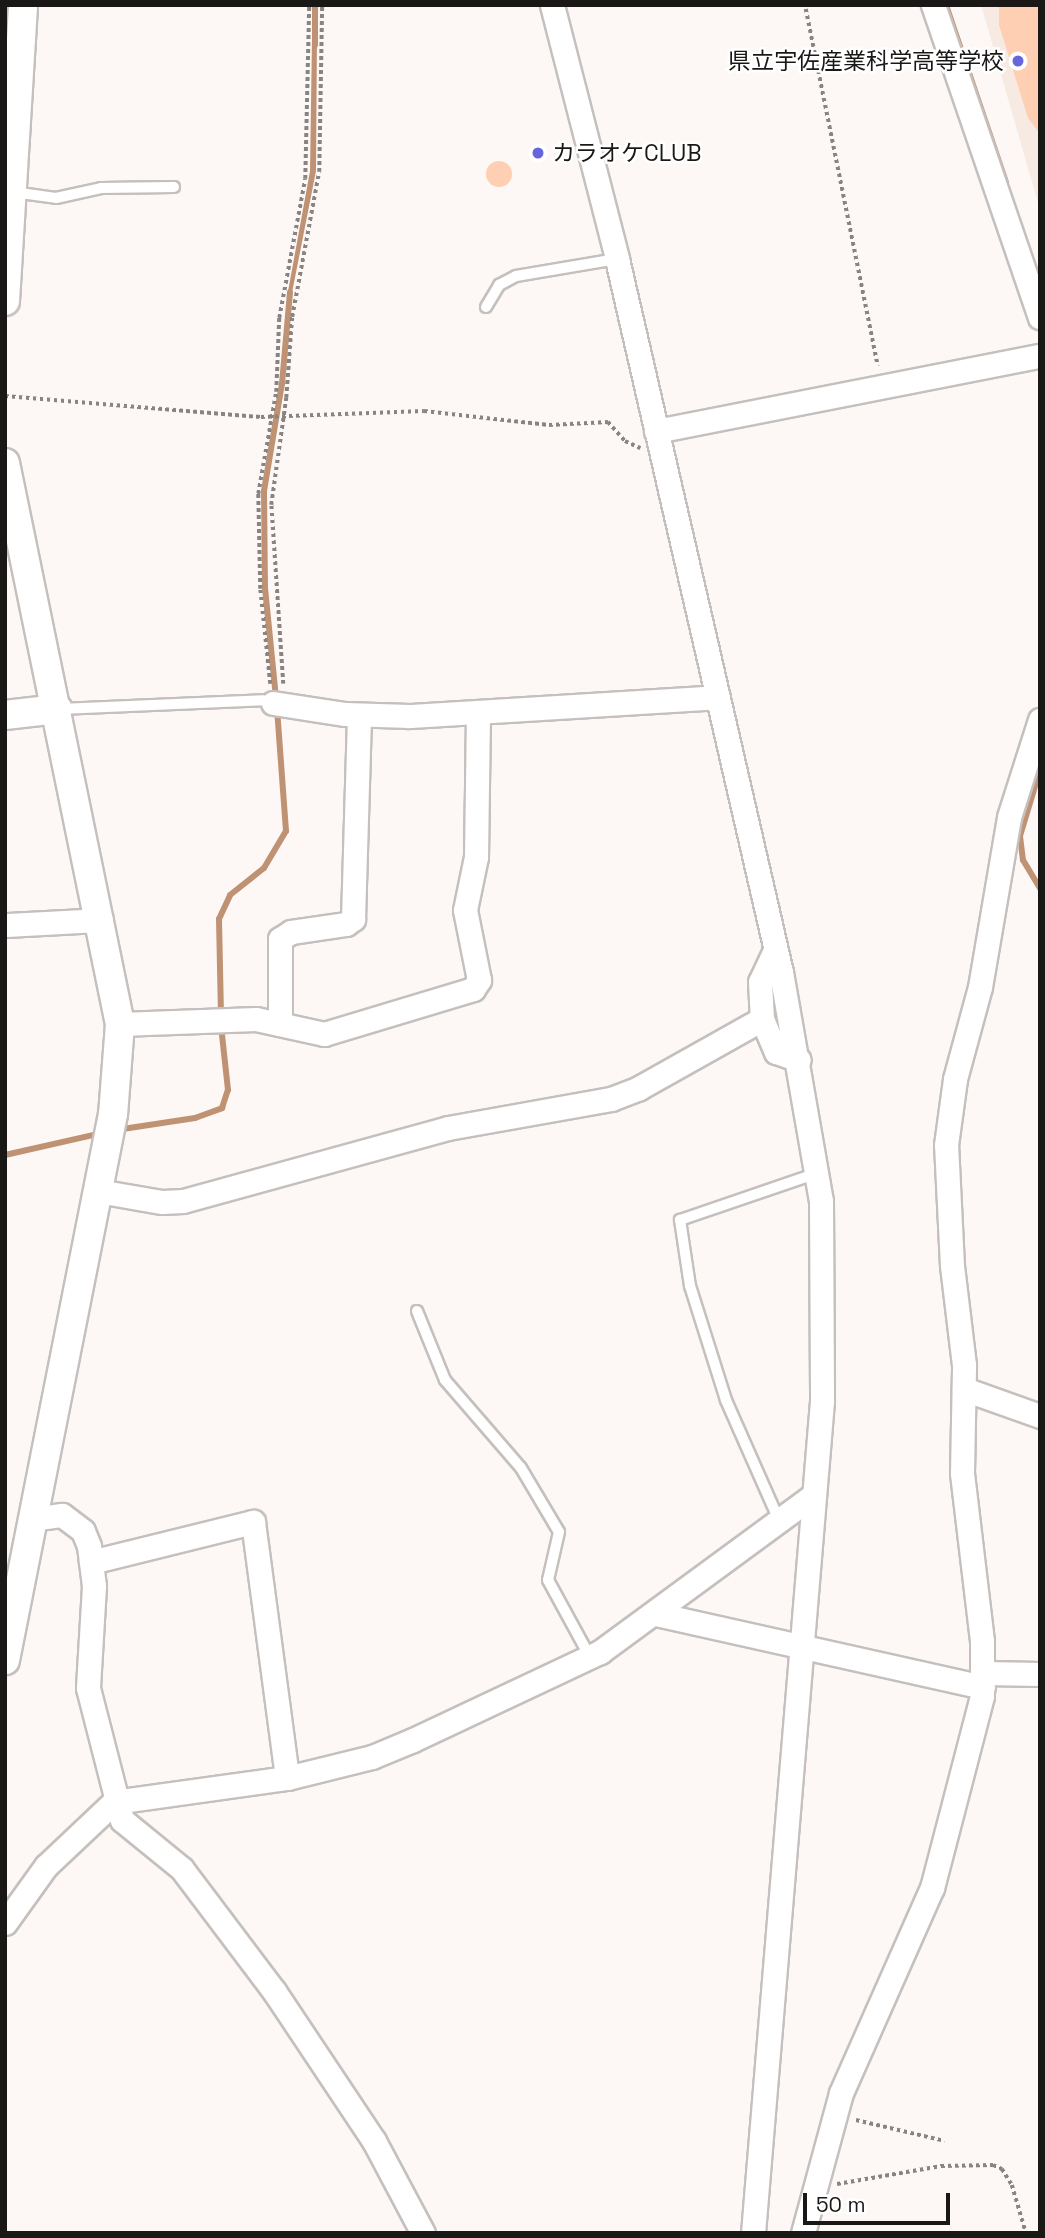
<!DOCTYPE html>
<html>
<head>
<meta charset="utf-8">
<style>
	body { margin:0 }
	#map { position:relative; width:1045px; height:2238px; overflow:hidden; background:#fdf8f5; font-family:"Space Grotesk","Noto Sans JP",sans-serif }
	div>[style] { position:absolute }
	.built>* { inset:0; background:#f6eae3 }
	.green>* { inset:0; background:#fecfb2 }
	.round { border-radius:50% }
	.water>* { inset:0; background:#c09274 }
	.stream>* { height:6px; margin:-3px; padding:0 3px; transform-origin:3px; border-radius:3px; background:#c09274 }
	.path>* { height:3.5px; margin-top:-1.75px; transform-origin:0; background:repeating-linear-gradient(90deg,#888482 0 3.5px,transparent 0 7px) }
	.roads { filter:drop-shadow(2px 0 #c5c0bd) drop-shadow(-2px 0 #c5c0bd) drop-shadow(0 2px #c5c0bd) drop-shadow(0 -2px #c5c0bd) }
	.service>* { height:10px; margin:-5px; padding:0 5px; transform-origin:5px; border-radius:5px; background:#fff }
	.minor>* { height:23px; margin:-11.5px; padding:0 11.5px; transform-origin:11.5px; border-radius:11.5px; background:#fff }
	.tertiary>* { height:28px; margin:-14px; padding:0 14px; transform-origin:14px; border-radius:14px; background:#fff }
	.dots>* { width:19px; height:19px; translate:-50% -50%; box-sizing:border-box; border:4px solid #fff; border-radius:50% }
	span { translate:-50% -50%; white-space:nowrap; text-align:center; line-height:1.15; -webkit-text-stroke:5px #fff; paint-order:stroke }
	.poi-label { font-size:23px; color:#1a1817 }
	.right { translate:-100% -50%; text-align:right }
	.left { translate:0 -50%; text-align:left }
	.frame { position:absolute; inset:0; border:7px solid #1a1817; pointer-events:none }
	.scale { position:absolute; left:803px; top:2193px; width:147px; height:32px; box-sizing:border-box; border:4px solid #1a1817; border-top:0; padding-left:9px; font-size:21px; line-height:24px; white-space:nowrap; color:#1a1817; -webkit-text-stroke:5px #fff; paint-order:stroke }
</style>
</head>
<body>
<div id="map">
	<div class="built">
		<div style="clip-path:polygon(981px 5px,1040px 5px,1040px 210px,1013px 116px)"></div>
	</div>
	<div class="green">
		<div style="clip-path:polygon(999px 5px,1040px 5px,1040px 134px,1028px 118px,999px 25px)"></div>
		<div class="round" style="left:486px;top:161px;width:26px;height:26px"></div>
	</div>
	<div class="water">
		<div style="clip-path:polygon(312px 37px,317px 37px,316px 171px,291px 298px,287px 297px,310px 171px)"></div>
	</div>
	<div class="stream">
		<div style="left:946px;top:5px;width:187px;rotate:71.3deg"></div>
		<div style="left:315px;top:45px;width:40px;rotate:-90deg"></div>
		<div style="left:276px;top:698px;width:111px;rotate:-95.7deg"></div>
		<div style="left:265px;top:588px;width:97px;rotate:-90.6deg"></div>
		<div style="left:264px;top:491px;width:109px;rotate:-80.5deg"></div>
		<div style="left:282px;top:384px;width:92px;rotate:-85deg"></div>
		<div style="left:1040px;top:770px;width:69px;rotate:106.9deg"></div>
		<div style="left:1020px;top:836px;width:24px;rotate:83deg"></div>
		<div style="left:1023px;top:860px;width:33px;rotate:59deg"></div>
		<div style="left:221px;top:1015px;width:96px;rotate:-91.2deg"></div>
		<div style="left:219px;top:919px;width:26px;rotate:-65deg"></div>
		<div style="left:230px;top:895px;width:43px;rotate:-38.5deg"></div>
		<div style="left:264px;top:868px;width:43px;rotate:-59.3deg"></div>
		<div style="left:286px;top:831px;width:122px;rotate:-94.2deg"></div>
		<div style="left:116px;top:1130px;width:80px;rotate:-8.6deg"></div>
		<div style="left:195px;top:1118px;width:29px;rotate:-20deg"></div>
		<div style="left:222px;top:1108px;width:19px;rotate:-72deg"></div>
		<div style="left:228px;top:1090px;width:64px;rotate:-96.2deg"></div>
		<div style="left:5px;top:1155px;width:99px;rotate:-12.8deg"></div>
	</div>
	<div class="path">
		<div style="left:806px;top:9px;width:364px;rotate:78.6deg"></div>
		<div style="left:5px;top:396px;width:257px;rotate:4.7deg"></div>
		<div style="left:261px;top:417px;width:163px;rotate:-2.1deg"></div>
		<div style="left:424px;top:411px;width:126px;rotate:6.4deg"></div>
		<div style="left:549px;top:425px;width:59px;rotate:-2.9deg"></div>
		<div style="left:608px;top:422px;width:25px;rotate:48deg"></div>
		<div style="left:625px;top:441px;width:17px;rotate:25deg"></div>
		<div style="left:270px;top:684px;width:96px;rotate:-96deg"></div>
		<div style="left:260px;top:589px;width:95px;rotate:-91.2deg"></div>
		<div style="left:258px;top:494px;width:104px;rotate:-80deg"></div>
		<div style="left:276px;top:392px;width:74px;rotate:-87.7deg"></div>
		<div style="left:279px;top:318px;width:141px;rotate:-79.4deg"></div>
		<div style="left:305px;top:179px;width:174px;rotate:-88.7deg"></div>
		<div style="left:283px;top:684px;width:179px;rotate:-93.8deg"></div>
		<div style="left:271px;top:505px;width:108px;rotate:-82deg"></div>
		<div style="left:286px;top:398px;width:81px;rotate:-85.8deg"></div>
		<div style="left:292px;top:317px;width:147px;rotate:-79.5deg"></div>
		<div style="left:319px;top:172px;width:167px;rotate:-89deg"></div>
		<div style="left:856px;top:2120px;width:91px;rotate:13.3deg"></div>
		<div style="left:837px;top:2184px;width:106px;rotate:-9.8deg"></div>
		<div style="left:941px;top:2166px;width:52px;rotate:-1.1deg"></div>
		<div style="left:993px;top:2165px;width:10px;rotate:24deg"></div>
		<div style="left:1002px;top:2169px;width:19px;rotate:58deg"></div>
		<div style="left:1012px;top:2185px;width:50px;rotate:73.7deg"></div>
	</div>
	<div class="roads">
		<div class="service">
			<div style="left:13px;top:192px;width:43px;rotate:7.9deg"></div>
			<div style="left:56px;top:198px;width:46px;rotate:-12.5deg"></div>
			<div style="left:101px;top:188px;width:73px;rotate:-0.8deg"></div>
			<div style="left:486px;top:307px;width:26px;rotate:-59deg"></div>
			<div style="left:499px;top:285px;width:19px;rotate:-28deg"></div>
			<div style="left:516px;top:276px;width:102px;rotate:-9.6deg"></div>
			<div style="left:60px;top:709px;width:203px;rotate:-2.5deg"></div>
			<div style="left:417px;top:1311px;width:74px;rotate:67.9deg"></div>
			<div style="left:445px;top:1380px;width:116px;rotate:49.2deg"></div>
			<div style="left:521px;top:1468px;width:74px;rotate:59.3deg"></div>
			<div style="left:559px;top:1532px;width:49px;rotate:102.9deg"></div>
			<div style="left:548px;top:1580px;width:88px;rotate:61.4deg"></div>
			<div style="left:778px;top:1518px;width:129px;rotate:-113.8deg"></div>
			<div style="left:726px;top:1400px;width:120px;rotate:-107.5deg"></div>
			<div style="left:690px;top:1286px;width:67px;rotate:-98.6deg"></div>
			<div style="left:680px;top:1220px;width:145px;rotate:-18.9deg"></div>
		</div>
		<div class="minor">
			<div style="left:552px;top:5px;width:262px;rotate:75.6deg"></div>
			<div style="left:617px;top:259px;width:732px;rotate:77.05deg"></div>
			<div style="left:781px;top:972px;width:232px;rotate:80.1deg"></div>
			<div style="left:821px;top:1201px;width:200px;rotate:89.7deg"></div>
			<div style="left:822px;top:1401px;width:835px;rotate:94.74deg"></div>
			<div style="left:933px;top:5px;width:330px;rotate:71.1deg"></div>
			<div style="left:656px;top:431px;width:391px;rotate:-11.1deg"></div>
			<div style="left:273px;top:703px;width:73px;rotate:8.7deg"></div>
			<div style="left:345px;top:714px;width:65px;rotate:1.8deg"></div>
			<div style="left:410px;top:716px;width:308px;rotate:-3.5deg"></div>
			<div style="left:5px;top:925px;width:96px;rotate:-3deg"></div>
			<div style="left:775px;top:950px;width:35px;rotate:115deg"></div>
			<div style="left:760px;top:982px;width:37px;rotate:87deg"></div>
			<div style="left:762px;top:1019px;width:36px;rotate:67deg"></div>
			<div style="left:776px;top:1052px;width:24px;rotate:19deg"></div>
			<div style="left:120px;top:1024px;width:136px;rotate:-2.1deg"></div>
			<div style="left:256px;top:1019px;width:70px;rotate:12.4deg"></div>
			<div style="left:324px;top:1034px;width:156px;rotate:-16.8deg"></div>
			<div style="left:473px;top:989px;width:11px;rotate:-56deg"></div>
			<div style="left:479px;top:980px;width:71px;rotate:-101.3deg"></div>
			<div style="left:465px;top:910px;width:54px;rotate:-78.3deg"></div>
			<div style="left:476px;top:857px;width:142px;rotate:-89.2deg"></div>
			<div style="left:280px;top:1024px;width:85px;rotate:-90deg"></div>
			<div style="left:280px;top:939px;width:13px;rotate:-32deg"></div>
			<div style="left:291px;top:932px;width:56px;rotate:-8.3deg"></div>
			<div style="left:346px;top:924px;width:9px;rotate:-36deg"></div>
			<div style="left:353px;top:919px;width:204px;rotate:-88.3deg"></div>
			<div style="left:98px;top:1191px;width:65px;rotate:9.8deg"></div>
			<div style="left:162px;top:1202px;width:21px;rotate:-3deg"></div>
			<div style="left:183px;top:1201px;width:275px;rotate:-15.4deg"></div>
			<div style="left:448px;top:1128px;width:166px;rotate:-10.1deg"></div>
			<div style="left:611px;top:1099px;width:30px;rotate:-21deg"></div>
			<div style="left:639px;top:1088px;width:141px;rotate:-29.3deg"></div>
			<div style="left:964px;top:1389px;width:81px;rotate:19.6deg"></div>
			<div style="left:32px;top:1519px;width:30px;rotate:-8deg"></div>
			<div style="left:62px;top:1515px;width:26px;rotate:37deg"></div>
			<div style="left:83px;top:1531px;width:16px;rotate:68deg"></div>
			<div style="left:89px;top:1546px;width:40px;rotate:82.9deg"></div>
			<div style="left:94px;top:1586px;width:102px;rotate:93.4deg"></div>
			<div style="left:88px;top:1688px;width:136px;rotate:75.6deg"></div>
			<div style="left:122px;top:1820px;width:77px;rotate:39.2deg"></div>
			<div style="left:182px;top:1869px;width:153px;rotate:53deg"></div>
			<div style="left:274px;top:1991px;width:180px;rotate:56.3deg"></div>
			<div style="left:374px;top:2141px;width:104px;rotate:62deg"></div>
			<div style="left:91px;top:1562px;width:167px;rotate:-13.9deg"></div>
			<div style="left:253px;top:1522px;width:258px;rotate:82.4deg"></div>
			<div style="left:656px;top:1614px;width:335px;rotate:12.6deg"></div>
			<div style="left:984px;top:1673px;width:56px;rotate:1deg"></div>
			<div style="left:5px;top:1923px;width:70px;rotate:-54.3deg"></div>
			<div style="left:46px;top:1866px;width:93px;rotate:-43.3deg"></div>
			<div style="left:114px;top:1802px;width:175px;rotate:-7.9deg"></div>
			<div style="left:287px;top:1778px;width:88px;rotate:-13.9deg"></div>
			<div style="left:372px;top:1757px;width:44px;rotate:-22.5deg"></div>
			<div style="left:413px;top:1740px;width:207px;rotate:-25.2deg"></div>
			<div style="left:600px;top:1652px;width:263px;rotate:-36.3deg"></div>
			<div style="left:803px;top:2233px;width:145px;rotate:-74.8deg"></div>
			<div style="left:841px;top:2093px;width:224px;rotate:-66.1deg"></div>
			<div style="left:932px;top:1888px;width:198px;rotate:-75.4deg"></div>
			<div style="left:982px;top:1696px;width:55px;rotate:-90deg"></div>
			<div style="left:982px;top:1641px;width:169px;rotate:-96.8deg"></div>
			<div style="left:962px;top:1473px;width:108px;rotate:-88.9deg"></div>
			<div style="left:964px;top:1365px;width:100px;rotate:-96.9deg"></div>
			<div style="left:952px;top:1266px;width:121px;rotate:-92.8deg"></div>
			<div style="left:946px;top:1145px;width:67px;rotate:-82.2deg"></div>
			<div style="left:955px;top:1079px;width:95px;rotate:-74.8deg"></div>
			<div style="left:980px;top:987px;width:172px;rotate:-80.3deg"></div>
			<div style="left:1009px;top:817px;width:102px;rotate:-72.3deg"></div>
		</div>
		<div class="tertiary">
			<div style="left:5px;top:301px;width:297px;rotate:-86.5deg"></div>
			<div style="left:5px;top:463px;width:573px;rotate:78.42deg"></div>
			<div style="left:120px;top:1024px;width:90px;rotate:94.4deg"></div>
			<div style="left:113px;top:1114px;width:557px;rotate:101.19deg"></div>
			<div style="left:5px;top:715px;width:53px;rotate:-6.5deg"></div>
		</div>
	</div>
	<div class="dots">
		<div style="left:1018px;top:61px;background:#6665de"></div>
		<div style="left:538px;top:153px;background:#6665de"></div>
	</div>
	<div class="poi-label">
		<span class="right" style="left:1004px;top:61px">県立宇佐産業科学高等学校</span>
		<span class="left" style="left:552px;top:153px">カラオケCLUB</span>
	</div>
	<div class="frame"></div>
	<div class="scale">50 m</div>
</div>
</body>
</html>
